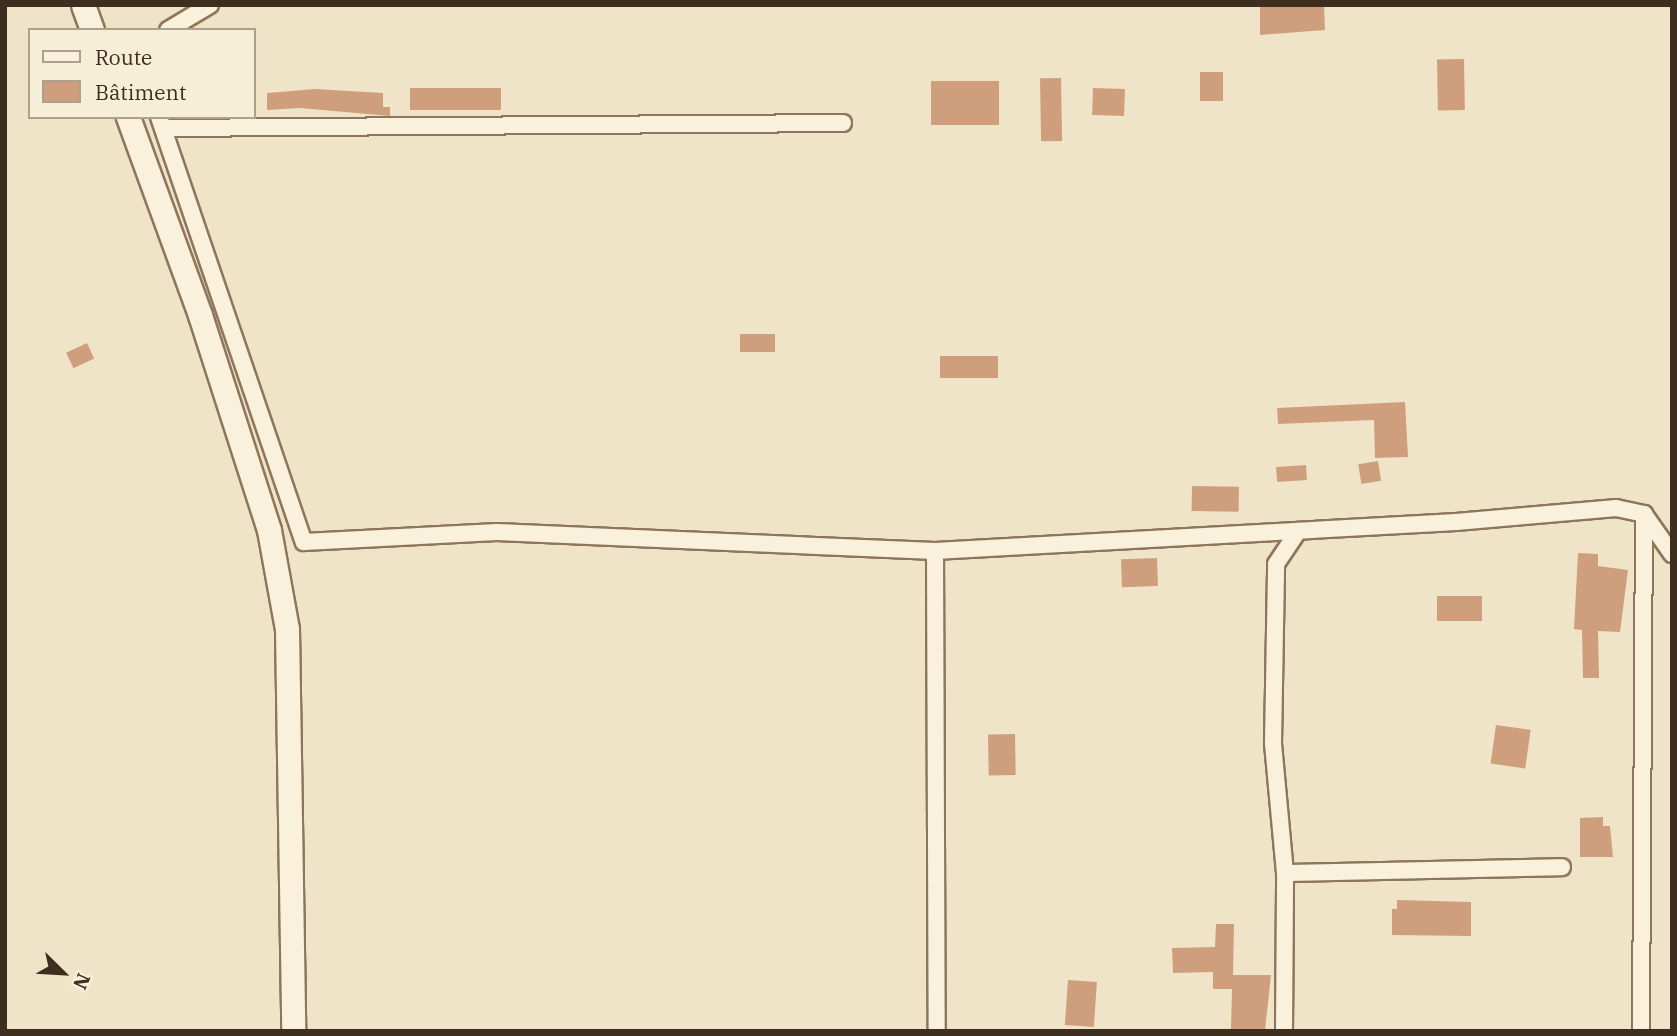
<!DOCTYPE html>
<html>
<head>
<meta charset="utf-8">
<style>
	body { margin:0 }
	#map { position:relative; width:1677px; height:1036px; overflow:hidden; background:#f0e4c8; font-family:"IBM Plex Serif",serif }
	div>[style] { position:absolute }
	.building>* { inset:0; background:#cf9f7d; transform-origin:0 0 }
	.roads { filter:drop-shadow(2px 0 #8d765c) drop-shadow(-2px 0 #8d765c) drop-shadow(0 2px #8d765c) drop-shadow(0 -2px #8d765c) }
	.street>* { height:16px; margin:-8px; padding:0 8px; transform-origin:8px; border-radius:8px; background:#faf1dc }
	.secondary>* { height:23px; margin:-11.5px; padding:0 11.5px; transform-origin:11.5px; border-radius:11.5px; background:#faf1dc }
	span { translate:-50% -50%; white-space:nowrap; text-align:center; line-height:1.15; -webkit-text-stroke:5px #f7eed8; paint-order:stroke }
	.frame { position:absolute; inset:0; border:7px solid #3d2e20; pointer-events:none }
	.legend { position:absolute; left:28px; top:28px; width:228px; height:91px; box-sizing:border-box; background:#f7eed8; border:2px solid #ada18e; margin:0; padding:9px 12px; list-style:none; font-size:21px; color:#3d2e20 }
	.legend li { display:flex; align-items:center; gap:14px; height:35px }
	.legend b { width:35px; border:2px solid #ada18e }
	.north { position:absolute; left:28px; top:938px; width:70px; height:70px; -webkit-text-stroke:5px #f7eed8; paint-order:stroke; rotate:114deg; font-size:19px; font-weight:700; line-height:28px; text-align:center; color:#3d2e20 }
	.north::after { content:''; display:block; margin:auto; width:24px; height:32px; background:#3d2e20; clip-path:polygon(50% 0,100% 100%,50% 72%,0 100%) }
</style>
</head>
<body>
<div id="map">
	<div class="building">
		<div style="clip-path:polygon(1260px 5px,1324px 5px,1325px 30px,1260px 35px)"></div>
		<div style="left:1464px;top:59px;width:51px;height:27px;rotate:89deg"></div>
		<div style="left:1200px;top:72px;width:23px;height:29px"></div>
		<div style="left:1061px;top:78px;width:63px;height:21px;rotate:89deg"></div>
		<div style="left:931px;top:81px;width:68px;height:44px"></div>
		<div style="left:410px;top:88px;width:91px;height:22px"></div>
		<div style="left:1093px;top:88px;width:32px;height:27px;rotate:2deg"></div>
		<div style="clip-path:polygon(315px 89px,383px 93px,383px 107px,390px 107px,390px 116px,300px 108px,267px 110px,267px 93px)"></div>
		<div style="left:775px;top:334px;width:18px;height:35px;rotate:90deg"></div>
		<div style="left:87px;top:343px;width:17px;height:23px;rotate:65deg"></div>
		<div style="left:998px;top:356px;width:22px;height:58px;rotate:90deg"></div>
		<div style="clip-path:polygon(1405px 402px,1408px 457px,1375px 458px,1374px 420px,1278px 424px,1277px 408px)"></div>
		<div style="left:1378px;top:461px;width:20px;height:20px;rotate:81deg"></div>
		<div style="left:1306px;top:465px;width:15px;height:30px;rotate:86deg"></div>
		<div style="left:1192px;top:486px;width:47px;height:25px;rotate:1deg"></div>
		<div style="clip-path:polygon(1578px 553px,1598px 554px,1598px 566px,1628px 570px,1620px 632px,1598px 631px,1599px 678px,1583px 678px,1582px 630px,1574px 629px)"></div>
		<div style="left:1157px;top:558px;width:28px;height:36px;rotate:88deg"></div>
		<div style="left:1437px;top:596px;width:45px;height:25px"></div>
		<div style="left:1496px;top:725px;width:35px;height:39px;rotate:8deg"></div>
		<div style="left:1015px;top:734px;width:41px;height:27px;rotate:89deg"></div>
		<div style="clip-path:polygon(1603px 817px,1603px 826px,1610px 826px,1613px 857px,1580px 857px,1580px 818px)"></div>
		<div style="clip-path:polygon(1397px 900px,1471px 902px,1471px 936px,1392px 935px,1392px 909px,1397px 909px)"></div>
		<div style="clip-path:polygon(1216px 924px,1234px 924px,1233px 975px,1271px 975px,1265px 1030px,1231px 1029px,1232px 989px,1213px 989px,1213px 972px,1173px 973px,1172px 948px,1215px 947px)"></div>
		<div style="left:1068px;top:980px;width:29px;height:45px;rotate:4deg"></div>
	</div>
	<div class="roads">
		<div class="street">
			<div style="left:168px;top:30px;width:49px;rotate:-30.8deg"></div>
			<div style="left:159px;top:117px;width:449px;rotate:71.2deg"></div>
			<div style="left:304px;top:542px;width:193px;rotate:-3deg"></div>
			<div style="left:497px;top:532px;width:438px;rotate:2.5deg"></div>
			<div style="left:935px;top:551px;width:522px;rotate:-3.19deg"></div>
			<div style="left:1456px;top:522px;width:161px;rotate:-5deg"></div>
			<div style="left:1616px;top:508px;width:29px;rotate:12deg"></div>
			<div style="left:1644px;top:514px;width:49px;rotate:55deg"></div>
			<div style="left:163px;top:128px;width:680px;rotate:-0.42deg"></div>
			<div style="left:935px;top:551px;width:480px;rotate:89.8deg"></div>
			<div style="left:1285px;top:873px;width:277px;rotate:-1.2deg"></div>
			<div style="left:1284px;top:1031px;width:158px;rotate:-89.6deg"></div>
			<div style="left:1285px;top:873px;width:131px;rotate:-95.3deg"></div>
			<div style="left:1273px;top:743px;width:179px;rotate:-89deg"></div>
			<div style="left:1276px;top:564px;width:40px;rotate:-56deg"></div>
			<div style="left:1641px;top:1031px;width:517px;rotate:-89.67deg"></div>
		</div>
		<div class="secondary">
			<div style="left:83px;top:5px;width:27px;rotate:70deg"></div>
			<div style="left:128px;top:117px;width:211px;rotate:70deg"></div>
			<div style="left:200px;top:315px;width:226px;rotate:72.2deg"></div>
			<div style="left:269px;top:530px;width:101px;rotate:79.7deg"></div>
			<div style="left:287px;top:629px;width:402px;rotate:89.1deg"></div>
		</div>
	</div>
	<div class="frame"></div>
	<ul class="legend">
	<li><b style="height:9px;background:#faf1dc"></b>Route</li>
	<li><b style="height:19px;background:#cf9f7d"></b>Bâtiment</li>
	</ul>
	<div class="north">N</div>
</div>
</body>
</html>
